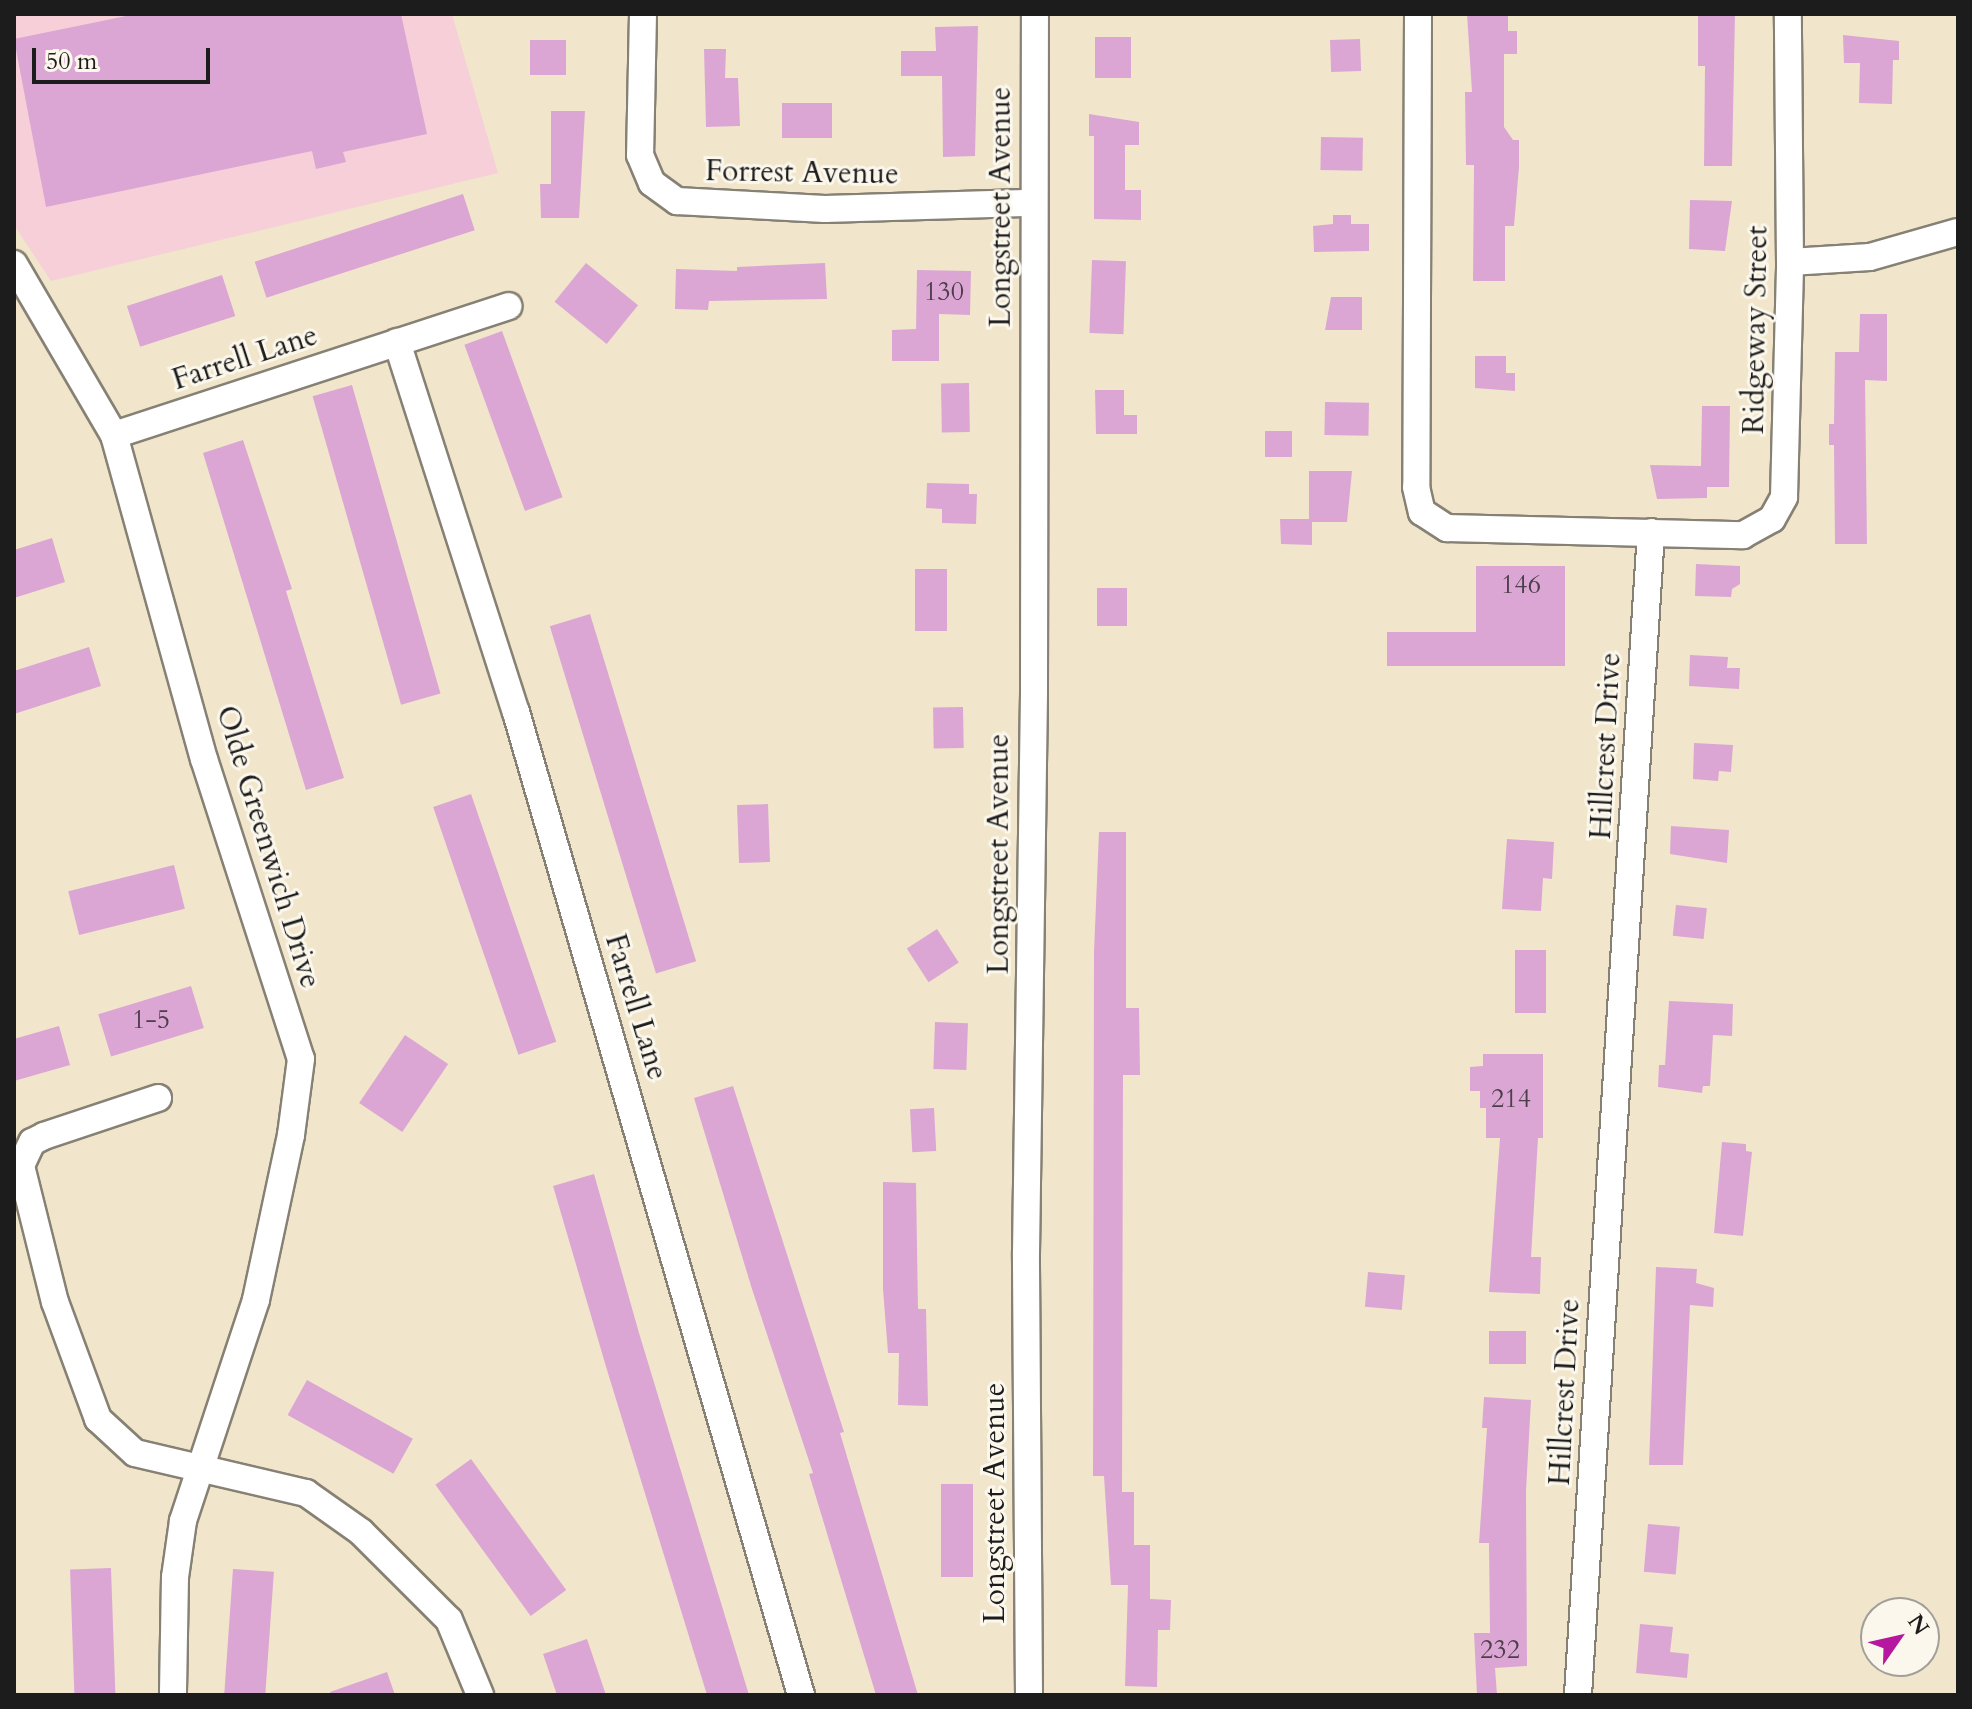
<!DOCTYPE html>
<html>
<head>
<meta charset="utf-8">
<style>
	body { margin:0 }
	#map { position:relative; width:1972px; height:1709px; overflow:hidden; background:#f1e6cb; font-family:Cardo,serif }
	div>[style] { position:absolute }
	.built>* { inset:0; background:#f6cfd8 }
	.building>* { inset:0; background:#dba6d4; transform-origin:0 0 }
	.roads { filter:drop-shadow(2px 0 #868174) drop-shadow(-2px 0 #868174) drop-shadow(0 2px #868174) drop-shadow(0 -2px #868174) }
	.minor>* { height:26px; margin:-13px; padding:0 13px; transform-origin:13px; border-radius:13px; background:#fff }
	span { translate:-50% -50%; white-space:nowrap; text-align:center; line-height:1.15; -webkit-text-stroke:6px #fbf7ec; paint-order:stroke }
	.number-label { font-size:26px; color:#4c3e4a }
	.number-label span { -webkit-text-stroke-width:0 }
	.street-label { font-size:30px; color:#1c1c1c }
	.frame { position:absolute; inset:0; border:16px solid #1c1c1c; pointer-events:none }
	.north { position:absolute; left:1860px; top:1597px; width:80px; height:80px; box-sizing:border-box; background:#fbf7ec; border:2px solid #a29f99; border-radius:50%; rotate:56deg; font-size:22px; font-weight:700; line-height:32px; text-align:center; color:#1c1c1c }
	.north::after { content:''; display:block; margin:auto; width:28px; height:36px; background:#b5179e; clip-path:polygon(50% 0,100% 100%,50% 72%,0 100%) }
	.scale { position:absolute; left:32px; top:48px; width:178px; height:36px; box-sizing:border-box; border:4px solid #1c1c1c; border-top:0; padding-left:10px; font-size:24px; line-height:28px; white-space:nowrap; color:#1c1c1c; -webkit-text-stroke:6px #fbf7ec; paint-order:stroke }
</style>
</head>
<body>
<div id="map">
	<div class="built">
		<div style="clip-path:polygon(14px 14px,452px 14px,498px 173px,51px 281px,14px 225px)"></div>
	</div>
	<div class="building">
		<div style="clip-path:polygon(136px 14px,401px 14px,427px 134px,343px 152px,346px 162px,316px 169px,312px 151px,46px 207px,14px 39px)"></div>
		<div style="clip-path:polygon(1467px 14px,1508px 14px,1508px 31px,1517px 31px,1517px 54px,1504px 54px,1504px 127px,1513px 140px,1519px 140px,1519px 167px,1514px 226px,1505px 226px,1505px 281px,1473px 281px,1474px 165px,1466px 165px,1465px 92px,1472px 92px)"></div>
		<div style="clip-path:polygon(1698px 14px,1735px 14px,1732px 166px,1704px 166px,1705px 66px,1698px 66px)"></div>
		<div style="clip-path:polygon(978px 26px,975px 156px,943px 157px,942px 76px,901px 76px,901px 51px,936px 51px,935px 27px)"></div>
		<div style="clip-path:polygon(1843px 35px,1899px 41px,1899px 60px,1893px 60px,1892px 104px,1859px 103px,1860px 63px,1844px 63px)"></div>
		<div style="left:1095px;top:37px;width:36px;height:41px"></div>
		<div style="left:1360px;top:39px;width:32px;height:30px;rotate:88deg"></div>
		<div style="left:530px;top:40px;width:36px;height:35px"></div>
		<div style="clip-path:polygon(704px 49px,726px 49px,725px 78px,738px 78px,740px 126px,706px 127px)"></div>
		<div style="left:782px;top:103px;width:50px;height:35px"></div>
		<div style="clip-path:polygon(551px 111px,585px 111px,579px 218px,541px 218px,540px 184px,551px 184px)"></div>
		<div style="clip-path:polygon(1089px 114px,1139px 122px,1139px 145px,1125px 145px,1125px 190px,1141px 190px,1141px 220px,1094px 219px,1094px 136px,1089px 136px)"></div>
		<div style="left:1321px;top:137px;width:42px;height:33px;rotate:1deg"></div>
		<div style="left:463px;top:194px;width:38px;height:219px;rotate:72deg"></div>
		<div style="clip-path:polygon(1690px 200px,1732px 201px,1725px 251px,1689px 249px)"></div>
		<div style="clip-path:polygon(1333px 215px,1351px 215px,1351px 224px,1369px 224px,1369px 251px,1314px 252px,1313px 226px,1333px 224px)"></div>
		<div style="left:1092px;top:260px;width:34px;height:73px;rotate:2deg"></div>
		<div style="left:586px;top:263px;width:67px;height:50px;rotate:39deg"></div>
		<div style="clip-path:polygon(825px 263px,827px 299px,709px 301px,708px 310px,675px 309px,676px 269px,737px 271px,737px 267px)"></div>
		<div style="clip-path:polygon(917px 270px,971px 271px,970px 315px,939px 314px,939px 361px,892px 361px,892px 330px,916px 329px)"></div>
		<div style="left:222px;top:275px;width:43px;height:100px;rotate:72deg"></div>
		<div style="clip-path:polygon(1331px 297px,1362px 297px,1362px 330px,1325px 330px)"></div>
		<div style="clip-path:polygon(1860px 314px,1887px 314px,1887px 381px,1865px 380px,1867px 544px,1835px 544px,1834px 445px,1829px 445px,1829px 424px,1834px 424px,1835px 352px,1859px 352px)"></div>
		<div style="left:502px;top:331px;width:177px;height:40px;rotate:70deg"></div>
		<div style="clip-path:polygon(1475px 356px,1506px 356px,1506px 373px,1515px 373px,1515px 391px,1475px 388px)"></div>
		<div style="left:969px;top:383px;width:49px;height:28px;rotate:89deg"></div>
		<div style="left:352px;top:385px;width:321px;height:41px;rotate:74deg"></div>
		<div style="clip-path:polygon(1095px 390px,1124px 390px,1124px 415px,1137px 415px,1137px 434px,1096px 434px)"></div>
		<div style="left:1325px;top:402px;width:44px;height:33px;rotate:1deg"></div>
		<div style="clip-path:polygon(1702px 406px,1730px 406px,1729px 487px,1707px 487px,1707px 498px,1657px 499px,1650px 465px,1701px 466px)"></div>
		<div style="left:1265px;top:431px;width:27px;height:26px"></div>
		<div style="clip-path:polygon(243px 440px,292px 589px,286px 591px,344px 778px,306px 790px,203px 453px)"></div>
		<div style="clip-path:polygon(1309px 471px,1352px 471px,1347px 522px,1312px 522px,1312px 545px,1281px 544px,1280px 519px,1309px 519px)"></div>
		<div style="clip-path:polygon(927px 483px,969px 484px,969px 494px,977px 494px,976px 524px,942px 523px,942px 509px,926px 508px)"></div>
		<div style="clip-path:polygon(52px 538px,65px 582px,14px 598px,14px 550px)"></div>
		<div style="clip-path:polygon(1696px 564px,1740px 566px,1740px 584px,1732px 589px,1731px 597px,1695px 596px)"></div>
		<div style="clip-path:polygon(1476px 566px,1565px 566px,1565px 666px,1387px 666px,1387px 632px,1476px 632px)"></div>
		<div style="left:915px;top:569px;width:32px;height:62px"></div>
		<div style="left:1097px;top:588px;width:30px;height:38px"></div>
		<div style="left:590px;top:614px;width:363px;height:42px;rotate:73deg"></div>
		<div style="clip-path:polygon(89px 647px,101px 686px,14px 714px,14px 671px)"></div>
		<div style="clip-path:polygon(1690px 655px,1728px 657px,1727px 668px,1740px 668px,1739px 689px,1689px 686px)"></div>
		<div style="left:963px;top:707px;width:41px;height:30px;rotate:89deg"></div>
		<div style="clip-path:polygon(1694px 743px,1733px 745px,1731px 772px,1719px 771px,1718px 781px,1693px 779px)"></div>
		<div style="left:471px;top:794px;width:262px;height:40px;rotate:71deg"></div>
		<div style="left:768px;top:804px;width:58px;height:31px;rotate:88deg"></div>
		<div style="clip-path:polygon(1671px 826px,1729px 830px,1727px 863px,1670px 854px)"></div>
		<div style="clip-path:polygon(1099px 832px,1126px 832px,1126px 1008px,1139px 1008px,1140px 1075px,1123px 1075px,1122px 1492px,1134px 1492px,1134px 1545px,1150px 1545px,1150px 1599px,1171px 1600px,1170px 1630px,1158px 1630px,1157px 1687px,1125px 1686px,1128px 1585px,1111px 1585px,1104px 1476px,1093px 1476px,1094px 952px)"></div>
		<div style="clip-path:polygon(1507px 839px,1554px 842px,1552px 879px,1543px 878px,1541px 911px,1502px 909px)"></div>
		<div style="left:174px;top:865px;width:45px;height:109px;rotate:76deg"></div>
		<div style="left:1676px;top:905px;width:31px;height:31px;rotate:6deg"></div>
		<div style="left:937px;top:929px;width:40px;height:36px;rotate:57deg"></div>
		<div style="left:1515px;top:950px;width:31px;height:63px"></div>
		<div style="left:191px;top:986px;width:44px;height:97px;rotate:73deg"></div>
		<div style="clip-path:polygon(1669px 1001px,1733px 1004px,1732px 1036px,1713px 1035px,1710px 1086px,1703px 1086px,1702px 1093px,1658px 1087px,1659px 1065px,1665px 1065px)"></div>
		<div style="left:935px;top:1022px;width:33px;height:47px;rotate:2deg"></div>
		<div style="clip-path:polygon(59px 1026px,70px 1065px,14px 1081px,14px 1039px)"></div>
		<div style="left:405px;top:1035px;width:52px;height:82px;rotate:34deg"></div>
		<div style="clip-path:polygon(1483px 1054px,1543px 1054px,1543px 1138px,1538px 1138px,1531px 1257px,1541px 1257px,1540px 1294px,1489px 1292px,1500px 1138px,1486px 1138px,1486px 1108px,1480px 1108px,1480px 1091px,1470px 1091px,1470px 1067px,1483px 1066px)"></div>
		<div style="clip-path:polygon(733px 1086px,844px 1432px,840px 1433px,918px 1695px,876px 1695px,809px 1474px,813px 1473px,752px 1289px,694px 1098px)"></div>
		<div style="left:934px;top:1108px;width:43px;height:24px;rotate:87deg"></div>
		<div style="clip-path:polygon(1722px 1142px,1746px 1144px,1746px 1151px,1752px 1152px,1743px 1236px,1714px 1233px)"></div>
		<div style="clip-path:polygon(594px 1174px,639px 1333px,749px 1695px,707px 1695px,607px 1370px,553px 1186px)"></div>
		<div style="clip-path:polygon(883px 1182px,916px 1183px,918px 1309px,926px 1309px,928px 1406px,898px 1405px,899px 1353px,888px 1353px,883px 1289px)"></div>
		<div style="clip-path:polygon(1656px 1267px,1697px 1269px,1696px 1283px,1714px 1288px,1713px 1307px,1690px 1305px,1683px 1465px,1649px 1465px)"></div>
		<div style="left:1368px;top:1272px;width:37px;height:35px;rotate:5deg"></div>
		<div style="left:1489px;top:1331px;width:37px;height:33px"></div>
		<div style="left:307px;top:1380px;width:121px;height:40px;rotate:29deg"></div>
		<div style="clip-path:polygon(1484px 1397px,1531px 1400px,1526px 1491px,1527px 1666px,1495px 1668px,1497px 1695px,1477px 1695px,1474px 1633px,1490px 1633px,1489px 1543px,1479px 1543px,1487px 1428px,1482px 1428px)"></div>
		<div style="left:471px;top:1459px;width:162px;height:44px;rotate:54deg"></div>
		<div style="left:941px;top:1484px;width:32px;height:93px"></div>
		<div style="left:1648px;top:1524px;width:32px;height:48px;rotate:5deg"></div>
		<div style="left:111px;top:1568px;width:127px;height:41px;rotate:88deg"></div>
		<div style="left:233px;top:1569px;width:41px;height:126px;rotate:4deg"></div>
		<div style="clip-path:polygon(1640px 1624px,1673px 1627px,1670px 1652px,1689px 1654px,1687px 1678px,1636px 1673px)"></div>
		<div style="clip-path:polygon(587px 1639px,606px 1695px,557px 1695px,543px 1654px)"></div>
		<div style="clip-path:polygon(387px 1672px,395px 1695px,331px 1695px,330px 1692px)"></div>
	</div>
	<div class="roads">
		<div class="minor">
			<div style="left:643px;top:14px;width:141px;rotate:91.2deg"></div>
			<div style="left:640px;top:155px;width:30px;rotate:67deg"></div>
			<div style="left:652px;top:183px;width:31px;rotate:36deg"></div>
			<div style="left:677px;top:201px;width:148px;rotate:3.1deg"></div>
			<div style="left:825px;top:209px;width:208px;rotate:-1.7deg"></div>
			<div style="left:1418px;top:14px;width:473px;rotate:90.2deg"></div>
			<div style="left:1416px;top:487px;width:26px;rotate:77deg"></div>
			<div style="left:1422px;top:512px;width:30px;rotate:33deg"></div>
			<div style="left:1447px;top:528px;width:296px;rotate:1.4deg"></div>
			<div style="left:1743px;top:535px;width:33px;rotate:-29deg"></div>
			<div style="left:1772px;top:519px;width:25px;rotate:-61deg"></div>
			<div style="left:1784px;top:497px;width:235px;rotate:-88.5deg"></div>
			<div style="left:1790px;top:262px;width:248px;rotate:-90.5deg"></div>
			<div style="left:1790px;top:262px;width:80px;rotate:-3.6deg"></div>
			<div style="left:1870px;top:257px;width:91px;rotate:-15.9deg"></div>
			<div style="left:14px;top:264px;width:198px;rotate:59.7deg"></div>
			<div style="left:114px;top:435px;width:336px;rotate:74.5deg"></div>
			<div style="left:204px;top:759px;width:315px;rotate:72.1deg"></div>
			<div style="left:301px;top:1059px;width:77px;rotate:97.5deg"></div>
			<div style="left:291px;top:1135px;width:169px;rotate:102deg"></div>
			<div style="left:256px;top:1300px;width:233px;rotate:108.3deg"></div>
			<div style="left:183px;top:1521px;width:57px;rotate:98.1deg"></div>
			<div style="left:175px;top:1577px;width:118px;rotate:91deg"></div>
			<div style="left:397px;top:342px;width:389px;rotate:72.2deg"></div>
			<div style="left:516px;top:712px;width:1023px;rotate:73.83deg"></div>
			<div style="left:114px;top:435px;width:415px;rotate:-18.1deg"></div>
			<div style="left:158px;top:1098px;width:120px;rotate:161.6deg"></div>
			<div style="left:44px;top:1136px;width:13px;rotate:153deg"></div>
			<div style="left:32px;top:1142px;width:26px;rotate:115deg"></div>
			<div style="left:21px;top:1166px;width:140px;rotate:76deg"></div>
			<div style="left:55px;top:1302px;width:125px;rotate:69.8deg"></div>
			<div style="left:98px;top:1419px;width:50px;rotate:42.6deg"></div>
			<div style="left:135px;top:1453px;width:176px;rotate:13.2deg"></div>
			<div style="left:306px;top:1493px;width:67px;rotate:35.3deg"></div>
			<div style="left:361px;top:1532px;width:124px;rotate:45deg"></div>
			<div style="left:449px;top:1620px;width:81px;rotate:67.5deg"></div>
			<div style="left:1029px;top:1695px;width:442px;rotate:-90.4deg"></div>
			<div style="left:1026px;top:1253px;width:561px;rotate:-89.18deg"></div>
			<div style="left:1034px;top:692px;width:678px;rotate:-89.92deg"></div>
			<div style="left:1578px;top:1695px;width:1165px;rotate:-86.41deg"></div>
		</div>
	</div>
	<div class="number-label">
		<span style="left:944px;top:292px">130</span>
		<span style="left:1521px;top:585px">146</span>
		<span style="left:151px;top:1020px">1-5</span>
		<span style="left:1511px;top:1099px">214</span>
		<span style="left:1500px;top:1650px">232</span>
	</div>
	<div class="street-label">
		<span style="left:802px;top:173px;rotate:1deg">Forrest Avenue</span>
		<span style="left:1001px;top:207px;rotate:-90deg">Longstreet Avenue</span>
		<span style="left:1756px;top:330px;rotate:-89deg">Ridgeway Street</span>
		<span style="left:245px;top:358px;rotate:-18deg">Farrell Lane</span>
		<span style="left:1606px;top:746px;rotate:-87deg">Hillcrest Drive</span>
		<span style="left:268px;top:847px;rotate:73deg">Olde Greenwich Drive</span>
		<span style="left:999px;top:854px;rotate:-90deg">Longstreet Avenue</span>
		<span style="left:636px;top:1007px;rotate:73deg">Farrell Lane</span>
		<span style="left:1565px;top:1392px;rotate:-87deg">Hillcrest Drive</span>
		<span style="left:995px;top:1503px;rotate:-90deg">Longstreet Avenue</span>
	</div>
	<div class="frame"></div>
	<div class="north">N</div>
	<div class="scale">50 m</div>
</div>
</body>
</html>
